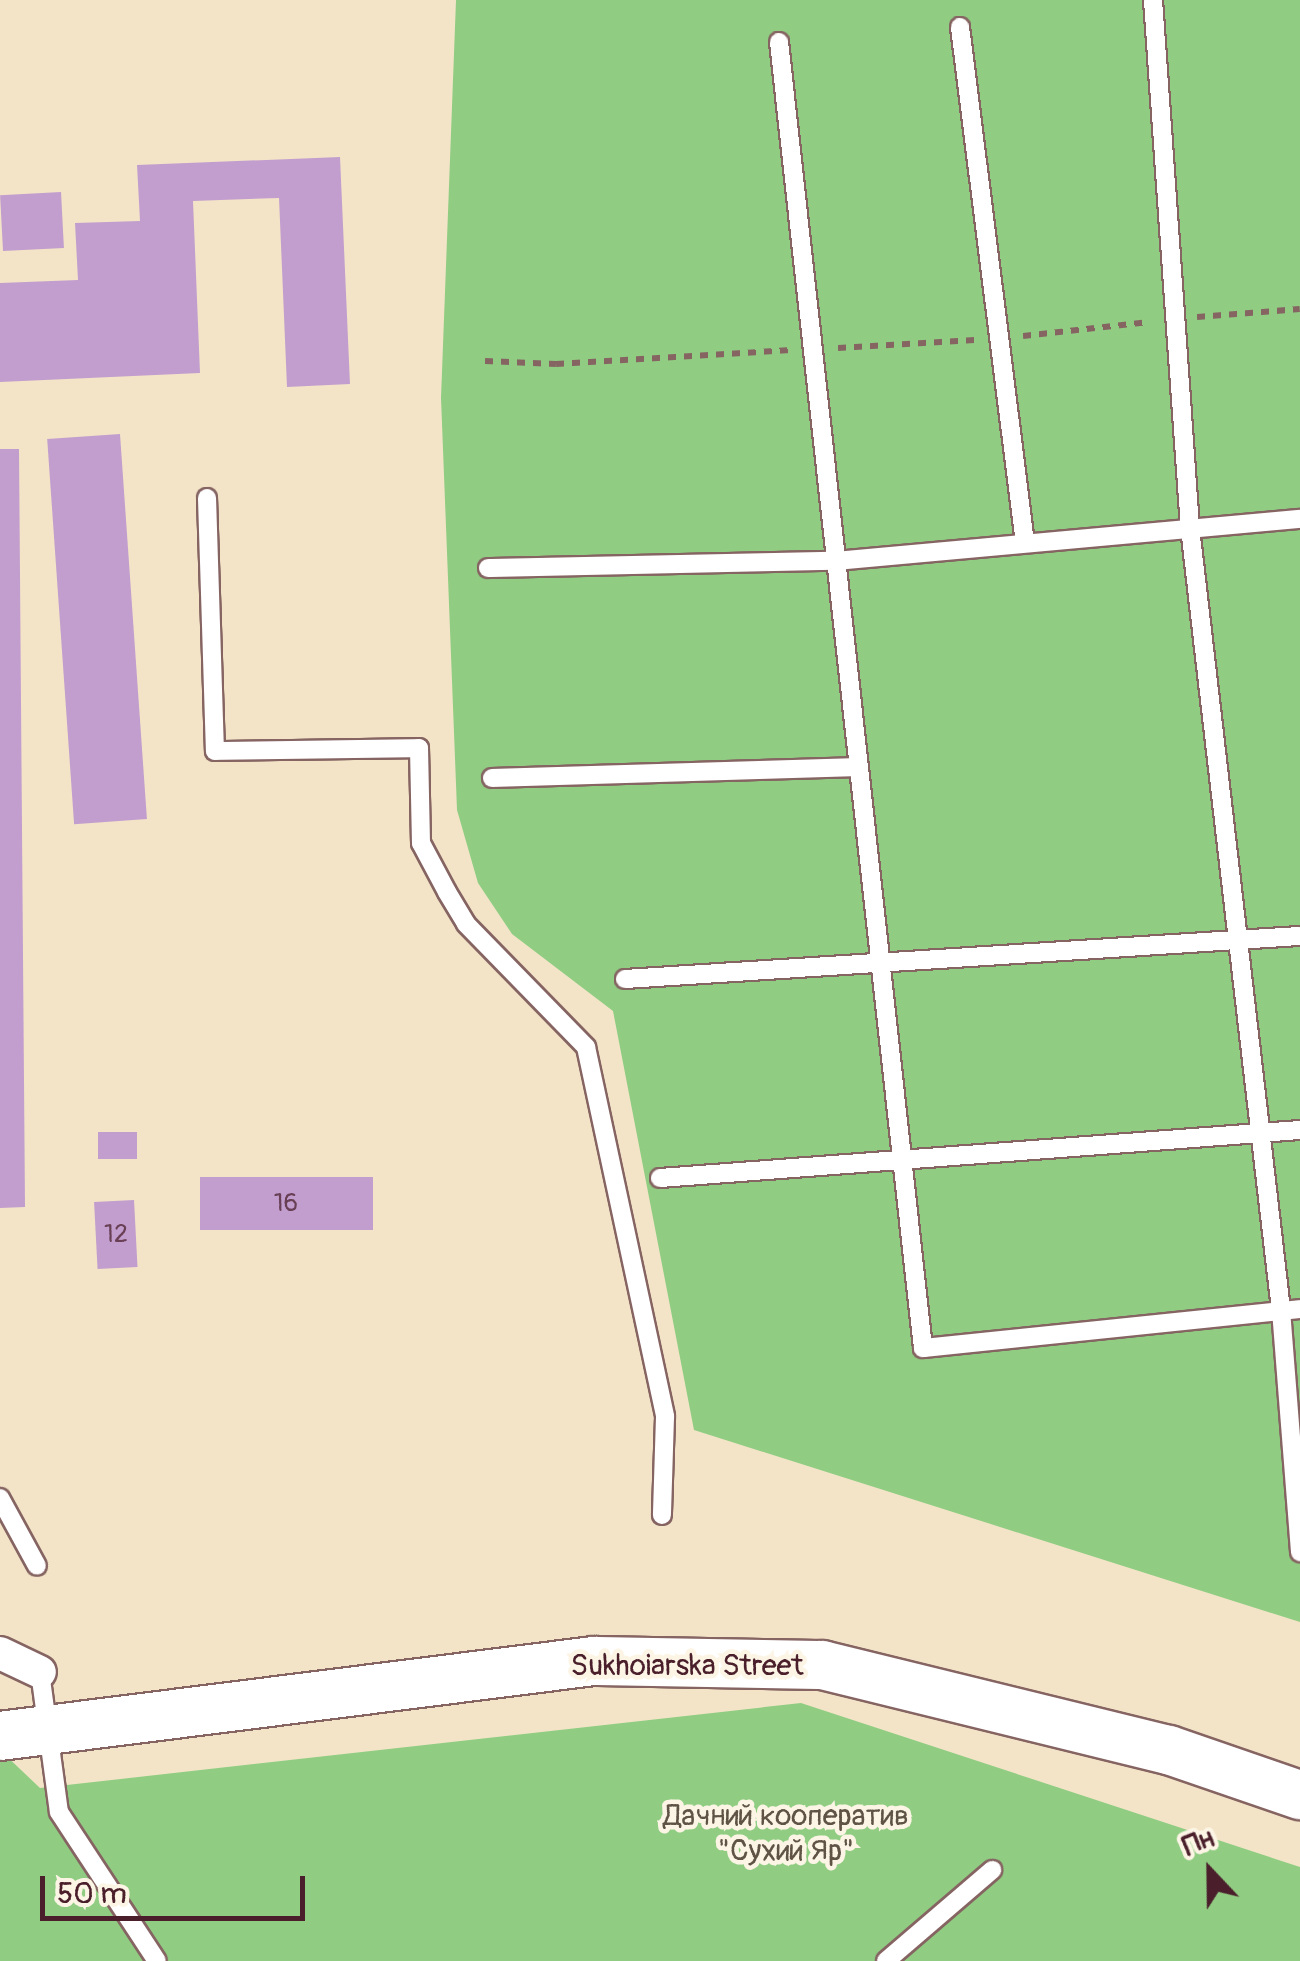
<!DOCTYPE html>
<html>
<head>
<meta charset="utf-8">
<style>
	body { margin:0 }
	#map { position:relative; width:1300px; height:1961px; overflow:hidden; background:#f3e4c8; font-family:Pangolin,sans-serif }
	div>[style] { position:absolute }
	.green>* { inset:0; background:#90cd83 }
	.building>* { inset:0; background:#c29ece; transform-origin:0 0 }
	.path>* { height:6px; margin-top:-3px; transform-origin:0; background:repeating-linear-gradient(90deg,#856462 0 8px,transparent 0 16px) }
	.roads { filter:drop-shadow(2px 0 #856462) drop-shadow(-2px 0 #856462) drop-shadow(0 2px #856462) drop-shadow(0 -2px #856462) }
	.lane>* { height:18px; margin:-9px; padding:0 9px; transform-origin:9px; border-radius:9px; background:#fff }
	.street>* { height:32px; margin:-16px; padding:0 16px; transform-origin:16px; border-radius:16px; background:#fff }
	.secondary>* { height:48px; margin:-24px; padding:0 24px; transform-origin:24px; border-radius:24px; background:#fff }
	span { translate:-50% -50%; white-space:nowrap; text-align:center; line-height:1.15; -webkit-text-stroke:9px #fcf5e5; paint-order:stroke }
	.number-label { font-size:25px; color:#683f54 }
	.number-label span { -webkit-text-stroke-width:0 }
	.street-label { font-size:30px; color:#4a1f2b }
	.park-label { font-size:30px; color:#5f5345 }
	.north { position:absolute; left:1160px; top:1821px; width:100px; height:100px; -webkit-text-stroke:8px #fcf5e5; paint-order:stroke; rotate:338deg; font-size:28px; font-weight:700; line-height:40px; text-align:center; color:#4a1f2b }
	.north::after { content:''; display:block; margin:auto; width:35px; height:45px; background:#4a1f2b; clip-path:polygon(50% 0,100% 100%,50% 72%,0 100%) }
	.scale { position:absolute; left:40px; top:1876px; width:265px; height:45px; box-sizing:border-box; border:5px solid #4a1f2b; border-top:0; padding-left:12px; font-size:30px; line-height:35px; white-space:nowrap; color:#4a1f2b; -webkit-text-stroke:8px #fcf5e5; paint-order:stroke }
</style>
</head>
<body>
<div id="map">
	<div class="green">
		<div style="clip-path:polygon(456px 0,1300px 0,1300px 1622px,694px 1430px,613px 1011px,512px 934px,478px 883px,457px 810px,441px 398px)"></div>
		<div style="clip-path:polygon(801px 1703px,1300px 1867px,1300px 1961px,0 1961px,0 1750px,40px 1788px)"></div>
	</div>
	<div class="building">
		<div style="clip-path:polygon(340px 157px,350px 384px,287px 387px,279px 198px,193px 201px,200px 373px,0 382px,0 283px,78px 280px,75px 223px,140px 221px,137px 165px)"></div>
		<div style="left:61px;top:192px;width:56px;height:61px;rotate:87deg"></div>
		<div style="left:120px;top:434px;width:386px;height:73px;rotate:86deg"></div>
		<div style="clip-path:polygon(0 449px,19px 449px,25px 1207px,0 1208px)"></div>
		<div style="left:98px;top:1132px;width:39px;height:27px"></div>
		<div style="left:200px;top:1177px;width:173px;height:53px"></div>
		<div style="left:134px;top:1200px;width:67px;height:40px;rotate:87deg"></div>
	</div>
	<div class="path">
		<div style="left:1197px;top:317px;width:103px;rotate:-4.4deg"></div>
		<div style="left:1023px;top:336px;width:127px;rotate:-6.3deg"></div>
		<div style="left:838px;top:348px;width:137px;rotate:-3.3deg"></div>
		<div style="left:485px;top:361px;width:71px;rotate:2.4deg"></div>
		<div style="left:556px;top:364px;width:235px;rotate:-3.4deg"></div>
	</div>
	<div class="roads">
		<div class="lane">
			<div style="left:1153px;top:0;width:529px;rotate:85.99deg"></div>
			<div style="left:1190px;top:528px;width:787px;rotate:83.36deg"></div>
			<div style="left:1281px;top:1310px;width:243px;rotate:85.5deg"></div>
			<div style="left:960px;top:27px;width:520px;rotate:82.82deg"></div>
			<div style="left:779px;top:42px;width:1314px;rotate:83.71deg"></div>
			<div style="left:923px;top:1348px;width:379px;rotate:-5.9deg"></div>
			<div style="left:207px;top:498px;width:253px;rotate:88.2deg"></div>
			<div style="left:215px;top:751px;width:204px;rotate:-0.8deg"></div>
			<div style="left:419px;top:748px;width:95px;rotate:88.8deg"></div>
			<div style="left:421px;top:843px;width:55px;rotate:62deg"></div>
			<div style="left:447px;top:892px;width:37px;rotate:59deg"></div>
			<div style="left:466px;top:924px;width:172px;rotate:45.7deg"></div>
			<div style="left:586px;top:1047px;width:378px;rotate:77.9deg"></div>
			<div style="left:665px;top:1417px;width:98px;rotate:91.8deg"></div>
			<div style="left:488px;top:568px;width:348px;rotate:-1.2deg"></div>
			<div style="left:836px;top:561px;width:466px;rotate:-5.2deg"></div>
			<div style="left:492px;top:778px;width:367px;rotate:-1.7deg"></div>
			<div style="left:625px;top:979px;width:676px;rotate:-3.65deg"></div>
			<div style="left:660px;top:1178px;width:642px;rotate:-4.29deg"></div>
			<div style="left:0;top:1498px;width:77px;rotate:61.4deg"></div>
			<div style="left:40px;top:1672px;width:141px;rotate:82.3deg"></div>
			<div style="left:59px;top:1812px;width:178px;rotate:56.7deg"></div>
			<div style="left:886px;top:1961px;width:140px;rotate:-40.6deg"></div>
		</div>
		<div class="street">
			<div style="left:0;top:1653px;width:44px;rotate:25.4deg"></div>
		</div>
		<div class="secondary">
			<div style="left:0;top:1736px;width:599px;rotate:-7.2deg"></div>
			<div style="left:594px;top:1661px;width:228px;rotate:1deg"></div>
			<div style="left:822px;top:1665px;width:357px;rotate:13.8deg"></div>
			<div style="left:1169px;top:1750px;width:139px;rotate:19deg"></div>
		</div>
	</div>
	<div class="number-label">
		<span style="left:286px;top:1204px">16</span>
		<span style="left:116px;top:1235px">12</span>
	</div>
	<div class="street-label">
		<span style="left:687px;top:1666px">Sukhoiarska Street</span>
	</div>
	<div class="park-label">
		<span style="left:786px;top:1833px">Дачний кооператив<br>"Сухий Яр"</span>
	</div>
	<div class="north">Пн</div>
	<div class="scale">50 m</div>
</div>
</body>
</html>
